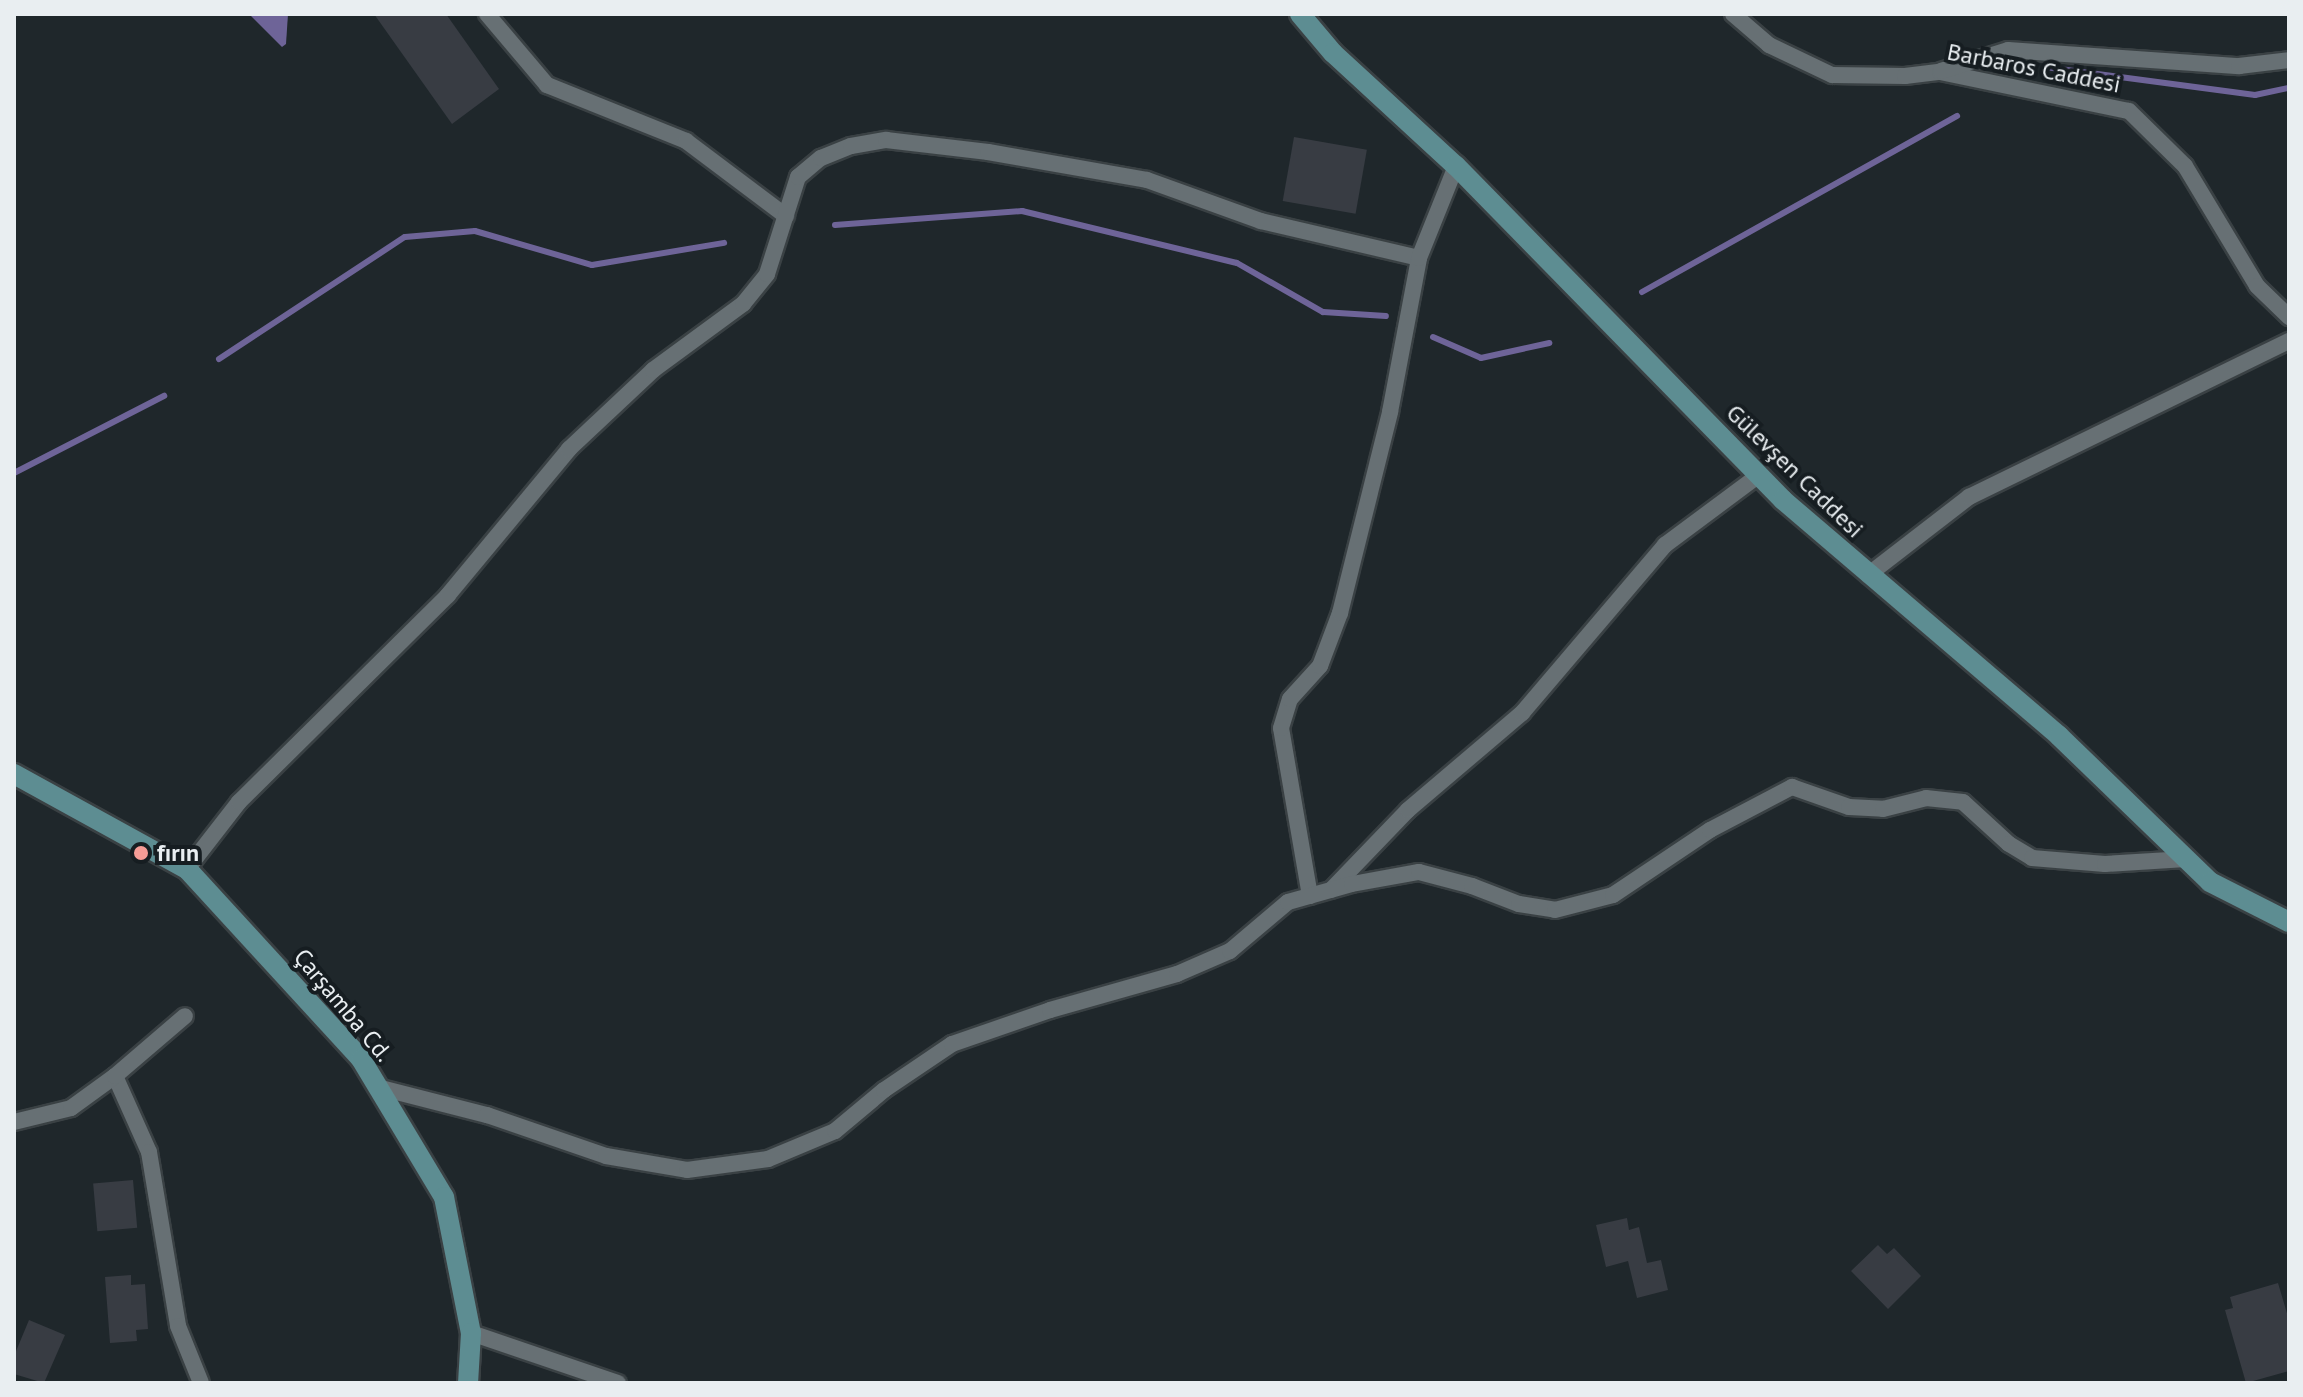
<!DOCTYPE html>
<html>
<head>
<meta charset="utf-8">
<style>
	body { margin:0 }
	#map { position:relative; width:2303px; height:1397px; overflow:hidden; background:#1f272b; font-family:"PT Sans",sans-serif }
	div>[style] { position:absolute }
	.water>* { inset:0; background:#6e6498 }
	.stream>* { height:6px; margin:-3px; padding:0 3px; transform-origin:3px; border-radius:3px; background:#6e6498 }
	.building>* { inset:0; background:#383c43; transform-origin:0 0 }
	.roads { filter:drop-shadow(2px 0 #3a4144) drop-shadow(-2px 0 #3a4144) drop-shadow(0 2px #3a4144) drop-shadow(0 -2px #3a4144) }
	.street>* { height:16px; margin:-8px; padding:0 8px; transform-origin:8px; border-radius:8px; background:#677074 }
	.secondary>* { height:20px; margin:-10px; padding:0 10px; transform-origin:10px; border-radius:10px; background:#5d8d92 }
	.dots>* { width:22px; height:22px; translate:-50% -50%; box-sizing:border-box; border:4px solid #161d21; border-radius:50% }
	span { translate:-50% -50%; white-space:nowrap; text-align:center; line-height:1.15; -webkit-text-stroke:8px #161d21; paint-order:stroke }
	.street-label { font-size:24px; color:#e9eef1 }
	.poi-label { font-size:24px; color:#e9eef1; font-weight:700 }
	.left { translate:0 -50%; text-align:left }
	.frame { position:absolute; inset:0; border:16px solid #e9eef1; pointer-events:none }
</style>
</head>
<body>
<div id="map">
	<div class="water">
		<div style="clip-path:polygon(249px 14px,288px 14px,286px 44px,282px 47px)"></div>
	</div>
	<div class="stream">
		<div style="left:2045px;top:67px;width:212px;rotate:7.6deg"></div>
		<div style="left:2255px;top:95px;width:35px;rotate:-12deg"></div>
		<div style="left:835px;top:225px;width:188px;rotate:-4.3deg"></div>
		<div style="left:1022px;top:211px;width:221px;rotate:13.6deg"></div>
		<div style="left:1237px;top:263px;width:99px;rotate:29.7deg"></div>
		<div style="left:1323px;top:312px;width:63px;rotate:3.6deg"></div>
		<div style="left:1642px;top:292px;width:361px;rotate:-29.2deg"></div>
		<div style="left:1433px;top:337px;width:52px;rotate:23.6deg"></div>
		<div style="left:1481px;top:358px;width:70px;rotate:-12.4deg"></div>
		<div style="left:219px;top:359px;width:222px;rotate:-33.3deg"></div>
		<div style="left:405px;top:237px;width:70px;rotate:-4.9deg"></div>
		<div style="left:475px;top:231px;width:122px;rotate:16.2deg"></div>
		<div style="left:592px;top:265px;width:134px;rotate:-9.5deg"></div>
		<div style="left:14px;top:473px;width:169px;rotate:-27.2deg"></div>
	</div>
	<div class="building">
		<div style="clip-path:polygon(374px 14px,446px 14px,499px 89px,452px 124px)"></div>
		<div style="left:1294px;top:137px;width:74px;height:65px;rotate:10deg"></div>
		<div style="left:133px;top:1180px;width:48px;height:40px;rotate:85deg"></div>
		<div style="clip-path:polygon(1627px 1218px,1629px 1230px,1639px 1227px,1647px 1263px,1661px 1260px,1668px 1290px,1637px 1298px,1628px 1261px,1606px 1267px,1596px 1225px)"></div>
		<div style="clip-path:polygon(1878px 1245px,1887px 1254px,1894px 1248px,1921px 1276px,1888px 1309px,1851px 1271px)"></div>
		<div style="clip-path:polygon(131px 1275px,131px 1285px,145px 1284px,148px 1329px,136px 1330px,137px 1341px,110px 1343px,105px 1277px)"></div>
		<div style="clip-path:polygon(2278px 1283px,2289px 1320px,2289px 1371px,2246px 1383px,2225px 1310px,2233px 1308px,2230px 1297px)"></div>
		<div style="clip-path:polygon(29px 1320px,65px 1335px,44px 1383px,14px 1374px,14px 1356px)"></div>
	</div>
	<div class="roads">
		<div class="street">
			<div style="left:487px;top:14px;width:93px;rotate:49.8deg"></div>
			<div style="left:547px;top:85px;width:150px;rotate:21.9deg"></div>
			<div style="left:686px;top:141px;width:125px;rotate:36.9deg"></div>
			<div style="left:1733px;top:14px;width:48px;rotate:40.7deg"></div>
			<div style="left:1769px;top:45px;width:70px;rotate:25.5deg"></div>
			<div style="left:1832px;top:75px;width:73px;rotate:0.8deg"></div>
			<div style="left:1905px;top:76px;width:35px;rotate:-7deg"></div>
			<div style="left:1940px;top:72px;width:193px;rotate:11.7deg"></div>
			<div style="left:2129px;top:111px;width:78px;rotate:44.5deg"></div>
			<div style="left:2185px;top:166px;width:140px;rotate:59deg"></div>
			<div style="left:2257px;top:286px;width:45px;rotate:44.1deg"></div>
			<div style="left:1941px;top:71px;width:70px;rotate:-17.4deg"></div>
			<div style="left:2008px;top:50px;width:232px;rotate:4deg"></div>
			<div style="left:2239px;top:66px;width:50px;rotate:-6.8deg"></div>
			<div style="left:1868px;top:575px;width:128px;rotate:-37.7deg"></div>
			<div style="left:1969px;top:497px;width:356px;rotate:-26deg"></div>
			<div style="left:187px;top:869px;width:85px;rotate:-52.2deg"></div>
			<div style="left:239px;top:802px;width:294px;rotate:-44.7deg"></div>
			<div style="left:448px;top:595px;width:190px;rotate:-50.3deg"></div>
			<div style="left:569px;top:449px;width:115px;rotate:-43.2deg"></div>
			<div style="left:653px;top:370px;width:112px;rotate:-36.3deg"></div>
			<div style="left:743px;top:304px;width:38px;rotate:-51deg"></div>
			<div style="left:767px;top:274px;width:102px;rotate:-72.3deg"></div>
			<div style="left:798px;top:177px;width:30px;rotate:-40deg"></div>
			<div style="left:821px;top:158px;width:32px;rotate:-22deg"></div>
			<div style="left:851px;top:146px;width:36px;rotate:-10deg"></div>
			<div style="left:886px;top:140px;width:103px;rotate:6.7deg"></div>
			<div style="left:988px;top:152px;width:161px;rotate:10deg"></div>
			<div style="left:1147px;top:180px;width:121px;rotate:19.8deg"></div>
			<div style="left:1261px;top:221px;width:162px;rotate:13.2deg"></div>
			<div style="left:1331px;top:890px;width:111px;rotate:-46.1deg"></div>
			<div style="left:1408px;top:810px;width:150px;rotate:-40.4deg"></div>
			<div style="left:1522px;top:713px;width:221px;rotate:-49.6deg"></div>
			<div style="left:1665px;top:545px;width:117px;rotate:-36.7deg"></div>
			<div style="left:1310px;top:896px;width:170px;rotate:-99.8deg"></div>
			<div style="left:1281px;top:728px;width:30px;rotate:-73deg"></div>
			<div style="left:1290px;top:699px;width:45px;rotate:-47.7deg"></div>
			<div style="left:1320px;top:666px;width:57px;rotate:-69.3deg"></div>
			<div style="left:1340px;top:613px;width:207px;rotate:-76deg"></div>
			<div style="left:1390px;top:412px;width:157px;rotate:-79.3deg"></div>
			<div style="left:1419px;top:258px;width:99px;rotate:-68.1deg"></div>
			<div style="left:115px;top:1076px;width:83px;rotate:65.9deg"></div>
			<div style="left:149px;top:1152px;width:176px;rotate:80.5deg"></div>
			<div style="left:178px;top:1326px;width:61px;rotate:68deg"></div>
			<div style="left:377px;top:1087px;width:114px;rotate:14.3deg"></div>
			<div style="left:487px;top:1115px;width:126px;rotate:19deg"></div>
			<div style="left:606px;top:1156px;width:82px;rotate:9.8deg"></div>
			<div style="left:687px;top:1170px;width:82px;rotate:-7.7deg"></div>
			<div style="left:768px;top:1159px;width:73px;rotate:-22.7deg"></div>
			<div style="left:835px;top:1131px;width:64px;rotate:-39.9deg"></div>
			<div style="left:884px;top:1090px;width:82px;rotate:-34.1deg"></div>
			<div style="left:952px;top:1044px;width:104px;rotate:-19.1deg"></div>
			<div style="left:1050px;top:1010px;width:132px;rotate:-15.8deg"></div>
			<div style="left:1177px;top:974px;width:58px;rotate:-23.5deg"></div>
			<div style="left:1230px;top:951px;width:76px;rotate:-40.2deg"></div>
			<div style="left:1288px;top:902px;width:66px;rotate:-15.7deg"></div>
			<div style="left:1352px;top:884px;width:68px;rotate:-10.2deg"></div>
			<div style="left:1419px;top:872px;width:55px;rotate:14.8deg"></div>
			<div style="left:1472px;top:886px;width:50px;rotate:21deg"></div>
			<div style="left:1519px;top:904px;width:36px;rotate:9deg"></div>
			<div style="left:1555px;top:910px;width:60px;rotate:-14.5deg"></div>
			<div style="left:1613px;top:895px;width:117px;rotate:-33.8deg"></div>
			<div style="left:1710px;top:830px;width:93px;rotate:-27.7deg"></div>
			<div style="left:1792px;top:787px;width:60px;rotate:19.3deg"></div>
			<div style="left:1849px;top:807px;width:34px;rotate:3deg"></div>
			<div style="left:1883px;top:809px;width:44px;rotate:-14.3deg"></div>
			<div style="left:1926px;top:798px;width:37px;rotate:6deg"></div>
			<div style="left:1963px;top:802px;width:62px;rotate:42.4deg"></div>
			<div style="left:2009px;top:844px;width:27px;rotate:31deg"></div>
			<div style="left:2032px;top:858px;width:73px;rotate:4.7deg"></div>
			<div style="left:2105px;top:864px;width:81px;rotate:-3.5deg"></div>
			<div style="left:14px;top:1122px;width:59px;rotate:-13.8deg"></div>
			<div style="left:71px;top:1108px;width:54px;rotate:-36deg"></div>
			<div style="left:115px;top:1076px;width:92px;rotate:-40.6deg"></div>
			<div style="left:471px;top:1333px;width:155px;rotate:18.8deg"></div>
		</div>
		<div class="secondary">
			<div style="left:1300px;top:14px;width:51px;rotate:49.8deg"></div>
			<div style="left:1333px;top:53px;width:167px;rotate:42.6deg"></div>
			<div style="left:1456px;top:166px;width:467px;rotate:45.6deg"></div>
			<div style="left:1783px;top:500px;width:363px;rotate:40.5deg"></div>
			<div style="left:2059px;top:736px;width:210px;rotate:44deg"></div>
			<div style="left:2210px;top:882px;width:89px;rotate:26.9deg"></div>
			<div style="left:14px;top:774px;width:197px;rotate:28.8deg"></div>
			<div style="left:187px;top:869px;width:258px;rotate:47.5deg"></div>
			<div style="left:361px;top:1059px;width:161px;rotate:59deg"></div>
			<div style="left:444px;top:1197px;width:139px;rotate:78.8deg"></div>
			<div style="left:471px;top:1333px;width:50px;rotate:93.4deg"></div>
		</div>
	</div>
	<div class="dots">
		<div style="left:141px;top:853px;background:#f59c96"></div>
	</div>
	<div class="street-label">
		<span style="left:2034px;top:68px;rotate:11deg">Barbaros Caddesi</span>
		<span style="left:1795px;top:471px;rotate:44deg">Gülevşen Caddesi</span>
		<span style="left:343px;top:1005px;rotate:50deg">Çarşamba Cd.</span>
	</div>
	<div class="poi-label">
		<span class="left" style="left:157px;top:853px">fırın</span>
	</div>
	<div class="frame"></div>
</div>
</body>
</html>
